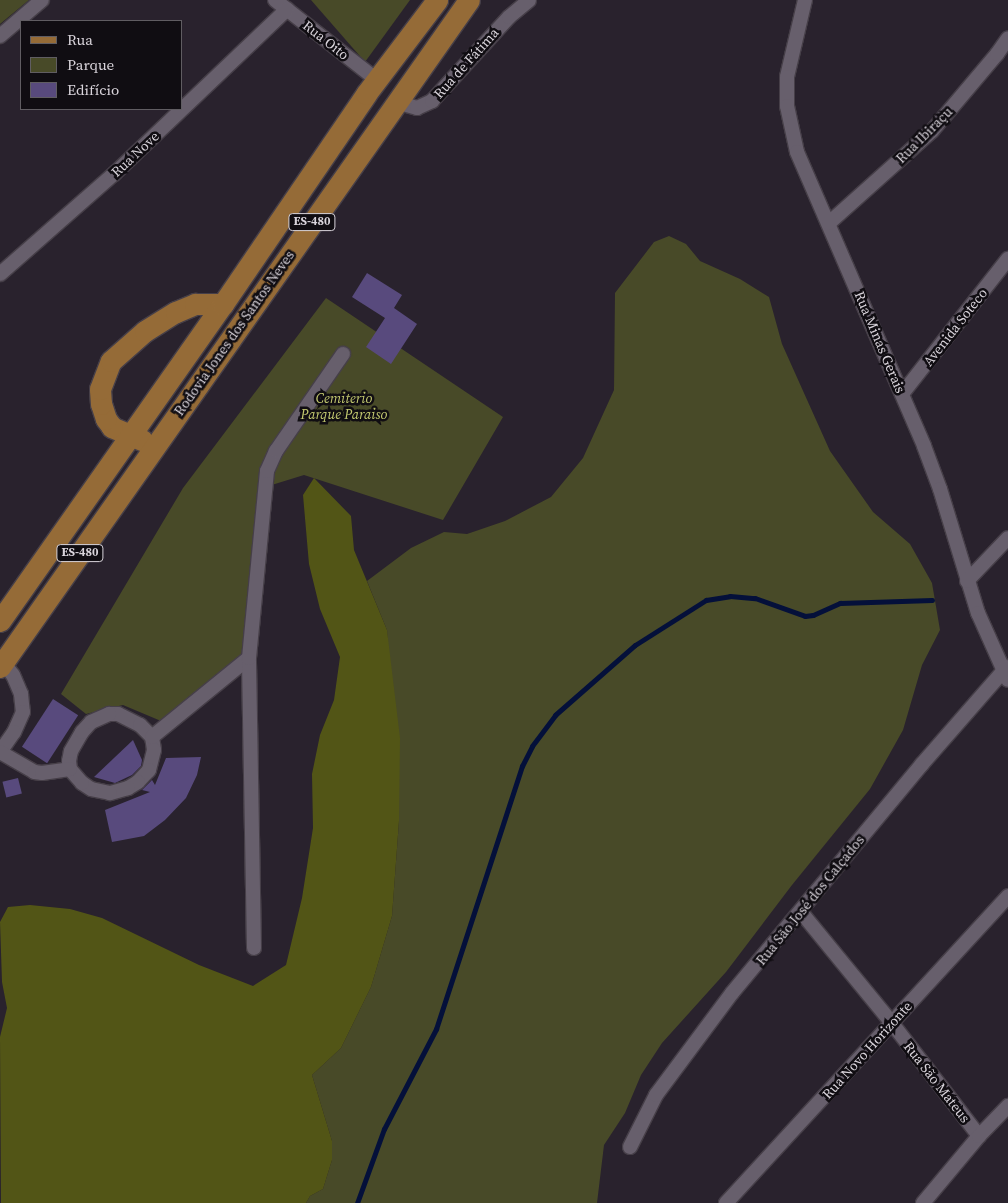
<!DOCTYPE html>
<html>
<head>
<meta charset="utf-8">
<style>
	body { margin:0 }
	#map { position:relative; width:1008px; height:1203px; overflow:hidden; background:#29222d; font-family:"Source Serif 4",serif }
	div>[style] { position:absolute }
	.green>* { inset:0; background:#484a28 }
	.forest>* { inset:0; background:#525516 }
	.stream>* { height:5px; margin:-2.5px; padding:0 2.5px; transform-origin:2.5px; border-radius:2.5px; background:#04103a }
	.building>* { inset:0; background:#584a7d; transform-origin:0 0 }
	.roads { filter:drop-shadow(1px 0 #463f48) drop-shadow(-1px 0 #463f48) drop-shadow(0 1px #463f48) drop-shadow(0 -1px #463f48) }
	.minor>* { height:14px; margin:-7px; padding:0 7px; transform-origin:7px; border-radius:7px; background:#675f6c }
	.primary>* { height:21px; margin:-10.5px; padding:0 10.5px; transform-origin:10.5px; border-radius:10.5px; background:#956b37 }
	span { translate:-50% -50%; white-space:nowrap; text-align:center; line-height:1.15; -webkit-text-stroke:5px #100d12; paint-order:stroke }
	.shield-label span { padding:1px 4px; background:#100d12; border:1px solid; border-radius:4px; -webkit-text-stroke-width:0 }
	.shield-label { font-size:12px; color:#d9d4db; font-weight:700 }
	.street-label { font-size:14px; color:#d9d4db }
	.park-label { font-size:14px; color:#c4ca70; font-style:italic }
	.legend { position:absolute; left:20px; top:20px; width:162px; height:90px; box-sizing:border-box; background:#100d12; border:1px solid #605d62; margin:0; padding:6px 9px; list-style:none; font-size:15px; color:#d9d4db }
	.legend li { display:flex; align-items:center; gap:10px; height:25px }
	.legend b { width:25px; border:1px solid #605d62 }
</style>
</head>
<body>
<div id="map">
	<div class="green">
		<div style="clip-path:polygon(0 0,29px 0,0 24px)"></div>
		<div style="clip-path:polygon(311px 0,410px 0,365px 62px)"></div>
		<div style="clip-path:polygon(669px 236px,686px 244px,700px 261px,740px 279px,769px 297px,782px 344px,830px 451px,873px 512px,910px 544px,932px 583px,940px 630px,922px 665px,903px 730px,870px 789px,792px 885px,726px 972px,662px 1043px,641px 1075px,625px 1113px,604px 1145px,597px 1203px,306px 1203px,310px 1196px,323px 1189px,332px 1160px,332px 1141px,312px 1075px,341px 1048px,371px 987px,392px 916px,399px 821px,387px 630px,367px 581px,411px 548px,444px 532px,467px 534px,505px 521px,551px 497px,583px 458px,614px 390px,615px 293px,654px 242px)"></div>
		<div style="clip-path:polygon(326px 298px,503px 417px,443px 520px,304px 475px,262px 488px,248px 649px,161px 721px,123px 705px,86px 714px,61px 694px,183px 488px)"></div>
	</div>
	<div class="forest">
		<div style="clip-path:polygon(314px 478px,351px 516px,354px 550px,387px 630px,400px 738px,399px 821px,392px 916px,371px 987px,341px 1048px,312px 1075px,332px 1141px,332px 1160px,323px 1189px,310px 1196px,306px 1203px,1px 1203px,0 1037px,7px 1008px,2px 982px,0 922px,8px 907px,30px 905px,70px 909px,102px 918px,199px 965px,253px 986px,286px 965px,302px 898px,313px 828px,312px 774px,320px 735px,334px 700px,340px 657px,320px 609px,309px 564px,303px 495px)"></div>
	</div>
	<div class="stream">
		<div style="left:357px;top:1203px;width:79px;rotate:-70deg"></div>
		<div style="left:384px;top:1129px;width:113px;rotate:-62.5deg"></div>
		<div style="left:436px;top:1029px;width:277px;rotate:-71.9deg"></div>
		<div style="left:522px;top:766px;width:22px;rotate:-63deg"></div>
		<div style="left:532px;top:746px;width:39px;rotate:-53deg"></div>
		<div style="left:555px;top:715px;width:106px;rotate:-41.2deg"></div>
		<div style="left:635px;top:645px;width:84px;rotate:-32.4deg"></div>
		<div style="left:706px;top:600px;width:24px;rotate:-9deg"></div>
		<div style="left:730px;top:596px;width:25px;rotate:5deg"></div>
		<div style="left:755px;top:598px;width:53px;rotate:19.8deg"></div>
		<div style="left:805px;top:616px;width:8px;rotate:-7deg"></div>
		<div style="left:813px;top:615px;width:30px;rotate:-24deg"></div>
		<div style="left:840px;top:603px;width:92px;rotate:-1.9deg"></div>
	</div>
	<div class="building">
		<div style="clip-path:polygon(367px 273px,402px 295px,394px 308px,417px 324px,391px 364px,366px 347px,385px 318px,352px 297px)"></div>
		<div style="left:53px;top:699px;width:30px;height:57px;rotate:33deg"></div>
		<div style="clip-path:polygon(133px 740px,142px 760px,141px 766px,132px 775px,115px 783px,94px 777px)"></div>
		<div style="clip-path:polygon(201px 757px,197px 775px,186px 798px,165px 820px,144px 836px,112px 842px,105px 810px,150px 792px,142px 790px,152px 780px,155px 785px,166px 758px)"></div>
		<div style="left:18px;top:778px;width:16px;height:16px;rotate:76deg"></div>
	</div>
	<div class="roads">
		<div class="minor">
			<div style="left:275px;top:0;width:130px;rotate:38.1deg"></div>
			<div style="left:805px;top:0;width:79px;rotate:103.2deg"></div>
			<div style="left:787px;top:77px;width:29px;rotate:90deg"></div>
			<div style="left:787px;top:106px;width:47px;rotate:77.7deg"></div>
			<div style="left:797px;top:152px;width:320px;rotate:66.6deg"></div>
			<div style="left:924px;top:446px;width:46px;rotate:69.6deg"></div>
			<div style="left:940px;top:489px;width:130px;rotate:73deg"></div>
			<div style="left:978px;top:613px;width:73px;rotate:65.9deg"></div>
			<div style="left:0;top:36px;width:55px;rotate:-40.6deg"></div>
			<div style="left:396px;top:102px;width:22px;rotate:16deg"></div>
			<div style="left:417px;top:108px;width:17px;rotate:-25deg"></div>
			<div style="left:432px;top:101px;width:114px;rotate:-47.5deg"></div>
			<div style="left:509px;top:17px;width:26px;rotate:-40deg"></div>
			<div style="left:829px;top:223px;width:138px;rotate:-41.8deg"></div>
			<div style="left:932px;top:131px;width:101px;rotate:-49.8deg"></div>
			<div style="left:997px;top:54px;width:19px;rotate:-55deg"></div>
			<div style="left:0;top:274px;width:152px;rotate:-41.3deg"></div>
			<div style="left:114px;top:174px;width:239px;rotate:-43.6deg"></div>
			<div style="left:902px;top:394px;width:172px;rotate:-51.9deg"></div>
			<div style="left:967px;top:581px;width:59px;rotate:-46.4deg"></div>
			<div style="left:0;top:658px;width:21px;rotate:53deg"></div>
			<div style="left:13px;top:675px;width:21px;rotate:67deg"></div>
			<div style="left:21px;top:694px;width:18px;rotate:84deg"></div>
			<div style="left:23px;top:712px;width:22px;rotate:114deg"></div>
			<div style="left:14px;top:732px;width:24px;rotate:125deg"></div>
			<div style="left:109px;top:714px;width:9px"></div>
			<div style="left:118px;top:714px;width:25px;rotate:27deg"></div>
			<div style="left:140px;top:725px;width:17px;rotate:45deg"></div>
			<div style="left:152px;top:737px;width:13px;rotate:81deg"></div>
			<div style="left:154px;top:750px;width:21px;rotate:104deg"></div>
			<div style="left:149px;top:770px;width:16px;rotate:133deg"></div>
			<div style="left:138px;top:782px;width:12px;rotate:149deg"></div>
			<div style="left:128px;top:788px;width:19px;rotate:164deg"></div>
			<div style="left:110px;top:793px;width:19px;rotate:-168deg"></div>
			<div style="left:91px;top:789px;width:11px;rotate:-146deg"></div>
			<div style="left:82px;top:783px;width:18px;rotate:-131deg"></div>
			<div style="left:70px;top:769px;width:8px;rotate:-97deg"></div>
			<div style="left:69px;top:761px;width:10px;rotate:-79deg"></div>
			<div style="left:71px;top:751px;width:22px;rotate:-60deg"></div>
			<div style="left:82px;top:732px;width:13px;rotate:-48deg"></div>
			<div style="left:91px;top:722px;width:20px;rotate:-24deg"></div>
			<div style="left:152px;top:737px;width:125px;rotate:-39.2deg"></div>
			<div style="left:0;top:752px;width:39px;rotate:30deg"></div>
			<div style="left:34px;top:772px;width:8px;rotate:7deg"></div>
			<div style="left:42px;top:773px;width:28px;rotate:-8deg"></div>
			<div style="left:801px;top:912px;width:142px;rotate:50.7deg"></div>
			<div style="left:891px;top:1022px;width:144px;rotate:52.3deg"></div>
			<div style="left:254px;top:948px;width:290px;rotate:-91deg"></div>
			<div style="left:249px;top:658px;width:188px;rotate:-84.5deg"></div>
			<div style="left:267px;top:471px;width:22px;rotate:-66deg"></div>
			<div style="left:276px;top:451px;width:118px;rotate:-55.4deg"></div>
			<div style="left:630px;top:1147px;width:58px;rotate:-63.4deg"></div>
			<div style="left:656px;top:1095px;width:127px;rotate:-53.3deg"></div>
			<div style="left:732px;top:993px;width:298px;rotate:-50.3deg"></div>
			<div style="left:922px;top:764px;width:129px;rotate:-48.8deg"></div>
			<div style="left:726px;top:1203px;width:417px;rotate:-47.4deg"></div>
			<div style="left:923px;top:1203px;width:87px;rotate:-50.1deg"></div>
			<div style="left:979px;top:1136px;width:42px;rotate:-46deg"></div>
		</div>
		<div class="primary">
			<div style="left:142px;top:440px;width:33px;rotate:-157deg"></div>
			<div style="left:112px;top:427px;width:10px;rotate:-127deg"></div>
			<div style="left:106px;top:419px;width:16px;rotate:-108deg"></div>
			<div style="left:101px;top:404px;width:15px;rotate:-94deg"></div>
			<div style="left:100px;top:389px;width:30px;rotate:-69deg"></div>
			<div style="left:111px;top:361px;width:45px;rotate:-41.4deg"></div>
			<div style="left:145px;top:331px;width:36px;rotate:-32deg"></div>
			<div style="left:176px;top:312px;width:21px;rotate:-23deg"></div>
			<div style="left:195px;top:304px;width:28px"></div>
			<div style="left:0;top:621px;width:388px;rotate:-54.9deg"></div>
			<div style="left:223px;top:304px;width:254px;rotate:-55.7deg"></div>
			<div style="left:366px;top:94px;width:118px;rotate:-52.9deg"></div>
			<div style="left:0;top:667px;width:815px;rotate:-54.89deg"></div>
		</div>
	</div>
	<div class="shield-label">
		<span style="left:312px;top:222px">ES-480</span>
		<span style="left:80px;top:553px">ES-480</span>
	</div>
	<div class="street-label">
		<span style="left:326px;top:40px;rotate:38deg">Rua Oito</span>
		<span style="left:466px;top:63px;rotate:-48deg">Rua de Fátima</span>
		<span style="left:924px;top:135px;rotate:-45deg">Rua Ibiraçu</span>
		<span style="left:135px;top:154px;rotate:-43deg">Rua Nove</span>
		<span style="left:955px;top:327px;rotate:-52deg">Avenida Soteco</span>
		<span style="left:234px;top:333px;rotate:-55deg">Rodovia Jones dos Santos Neves</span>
		<span style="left:880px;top:342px;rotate:67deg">Rua Minas Gerais</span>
		<span style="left:810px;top:900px;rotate:-51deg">Rua São José dos Calçados</span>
		<span style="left:867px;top:1050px;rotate:-48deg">Rua Novo Horizonte</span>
		<span style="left:937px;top:1082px;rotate:52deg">Rua São Mateus</span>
	</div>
	<div class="park-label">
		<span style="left:344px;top:406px">Cemiterio<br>Parque Paraiso</span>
	</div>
	<ul class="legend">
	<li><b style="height:6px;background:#956b37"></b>Rua</li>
	<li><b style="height:14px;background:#484a28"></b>Parque</li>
	<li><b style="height:14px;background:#584a7d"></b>Edifício</li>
	</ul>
</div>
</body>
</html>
